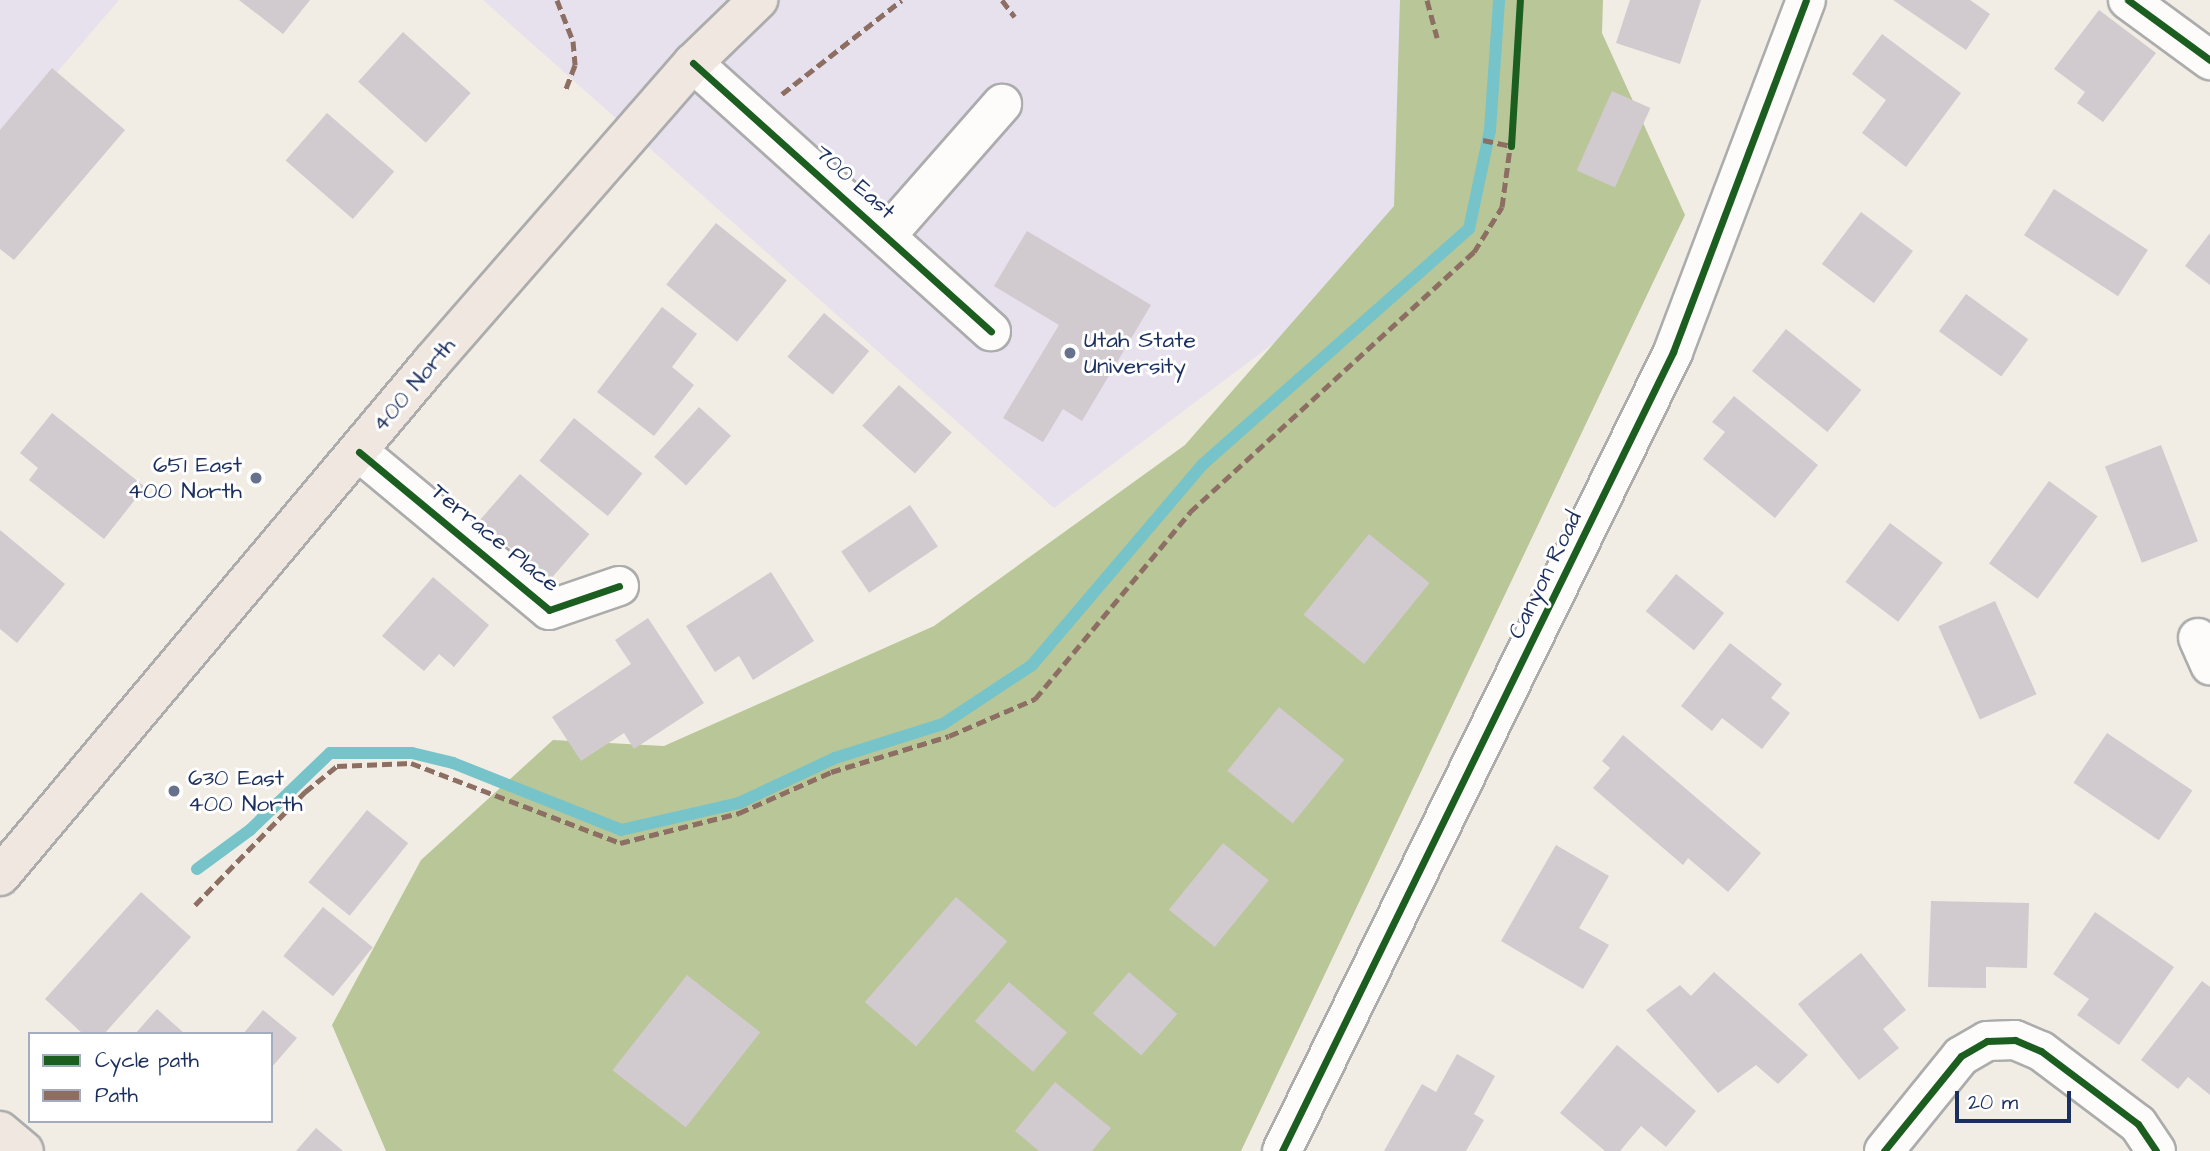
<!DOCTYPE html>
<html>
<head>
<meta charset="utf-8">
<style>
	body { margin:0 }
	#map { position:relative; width:2210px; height:1151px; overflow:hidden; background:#f1ede4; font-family:"Architects Daughter",sans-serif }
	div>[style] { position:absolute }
	.built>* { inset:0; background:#e7e0ed }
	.forest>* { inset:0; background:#b9c698 }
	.stream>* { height:12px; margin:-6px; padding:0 6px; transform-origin:6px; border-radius:6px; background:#76c4c9 }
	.building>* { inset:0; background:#d1cacf; transform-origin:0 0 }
	.roads { filter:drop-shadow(2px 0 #acacad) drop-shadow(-2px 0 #acacad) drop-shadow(0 2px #acacad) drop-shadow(0 -2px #acacad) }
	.minor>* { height:38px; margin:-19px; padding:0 19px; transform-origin:19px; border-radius:19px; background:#fdfcfb }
	.major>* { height:38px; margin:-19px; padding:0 19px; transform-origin:19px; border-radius:19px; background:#efe7e0 }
	.quiet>* { height:5px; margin-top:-2.5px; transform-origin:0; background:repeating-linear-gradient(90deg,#8d6e63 0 10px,transparent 0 15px) }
	.cycleway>* { height:7px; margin:-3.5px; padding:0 3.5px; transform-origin:3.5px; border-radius:3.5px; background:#1b5e20 }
	.dots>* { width:19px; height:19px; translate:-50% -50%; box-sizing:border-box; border:4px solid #fff; border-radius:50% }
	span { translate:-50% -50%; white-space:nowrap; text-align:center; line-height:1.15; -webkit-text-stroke:6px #fff; paint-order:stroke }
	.street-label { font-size:23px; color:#1b2f5e }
	.poi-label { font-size:23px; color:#1b2f5e }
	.left { translate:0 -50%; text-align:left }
	.right { translate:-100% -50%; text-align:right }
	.legend { position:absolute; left:28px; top:1032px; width:245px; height:91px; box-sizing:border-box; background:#fff; border:2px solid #a4acbf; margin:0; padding:9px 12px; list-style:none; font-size:21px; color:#1b2f5e }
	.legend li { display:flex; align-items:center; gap:14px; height:35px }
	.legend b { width:35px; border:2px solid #a4acbf }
	.scale { position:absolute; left:1955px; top:1091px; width:116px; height:32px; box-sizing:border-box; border:4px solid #1b2f5e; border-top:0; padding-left:9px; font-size:21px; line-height:24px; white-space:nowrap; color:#1b2f5e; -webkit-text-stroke:5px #fff; paint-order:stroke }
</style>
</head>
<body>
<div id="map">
	<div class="built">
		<div style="clip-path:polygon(0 0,119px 0,0 139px)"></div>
		<div style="clip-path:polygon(483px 0,1570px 0,1527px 153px,1054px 508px)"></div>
	</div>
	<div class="forest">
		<div style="clip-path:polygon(1400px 0,1603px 0,1602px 33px,1685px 215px,1241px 1151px,386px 1151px,332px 1025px,421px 860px,553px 740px,664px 746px,934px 626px,1185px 445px,1394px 206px)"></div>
	</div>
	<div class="stream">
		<div style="left:197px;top:869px;width:66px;rotate:-36.3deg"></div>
		<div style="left:250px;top:830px;width:111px;rotate:-43.9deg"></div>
		<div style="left:330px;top:753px;width:82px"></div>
		<div style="left:412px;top:753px;width:42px;rotate:13.7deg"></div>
		<div style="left:453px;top:763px;width:181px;rotate:21.7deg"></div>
		<div style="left:621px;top:830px;width:121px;rotate:-12.9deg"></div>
		<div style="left:739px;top:803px;width:106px;rotate:-25.1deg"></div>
		<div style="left:835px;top:758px;width:113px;rotate:-17.5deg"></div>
		<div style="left:943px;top:724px;width:107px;rotate:-33.5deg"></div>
		<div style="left:1032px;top:665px;width:262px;rotate:-49.6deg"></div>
		<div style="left:1202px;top:465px;width:356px;rotate:-41.5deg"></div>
		<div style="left:1469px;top:229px;width:101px;rotate:-78deg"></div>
		<div style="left:1490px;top:130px;width:130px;rotate:-86deg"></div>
	</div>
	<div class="building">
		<div style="clip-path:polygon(239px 0,310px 0,283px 34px)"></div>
		<div style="clip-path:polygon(1630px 0,1701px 0,1680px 64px,1616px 43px)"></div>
		<div style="clip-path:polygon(1893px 0,1970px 0,1990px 14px,1966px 50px)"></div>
		<div style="clip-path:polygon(2099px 10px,2156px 53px,2103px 122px,2077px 103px,2085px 92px,2054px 69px)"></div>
		<div style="left:403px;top:32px;width:91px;height:67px;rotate:42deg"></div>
		<div style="clip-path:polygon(1882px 34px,1961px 93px,1906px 167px,1862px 133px,1886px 100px,1852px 74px)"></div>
		<div style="clip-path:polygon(52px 68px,125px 130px,14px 260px,0 249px,0 130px)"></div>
		<div style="left:1612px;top:91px;width:42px;height:87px;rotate:24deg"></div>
		<div style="left:327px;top:113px;width:89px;height:63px;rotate:41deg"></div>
		<div style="left:2054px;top:189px;width:112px;height:55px;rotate:33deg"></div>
		<div style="left:1861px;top:212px;width:65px;height:65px;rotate:37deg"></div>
		<div style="left:716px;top:223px;width:91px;height:79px;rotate:39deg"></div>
		<div style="clip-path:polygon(1027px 231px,1151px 305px,1082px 421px,1063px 409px,1043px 442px,1003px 418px,1059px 325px,994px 286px)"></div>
		<div style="clip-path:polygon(2210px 233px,2210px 285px,2185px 266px)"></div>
		<div style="left:1966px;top:294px;width:77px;height:46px;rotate:36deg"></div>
		<div style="clip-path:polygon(662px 307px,697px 334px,672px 367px,694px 385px,654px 436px,597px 392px)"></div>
		<div style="left:824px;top:313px;width:59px;height:57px;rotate:40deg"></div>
		<div style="left:1786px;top:329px;width:97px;height:54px;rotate:39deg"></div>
		<div style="left:899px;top:385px;width:71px;height:55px;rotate:42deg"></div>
		<div style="clip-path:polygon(1734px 396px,1818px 465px,1775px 518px,1703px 459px,1725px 432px,1712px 422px)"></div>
		<div style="left:699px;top:407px;width:43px;height:67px;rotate:42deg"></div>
		<div style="clip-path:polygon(52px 413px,145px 487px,104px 539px,29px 480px,38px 468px,20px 453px)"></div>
		<div style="left:574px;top:418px;width:88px;height:55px;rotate:39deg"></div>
		<div style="left:2161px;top:445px;width:103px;height:60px;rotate:69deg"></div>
		<div style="left:520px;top:474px;width:92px;height:62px;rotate:41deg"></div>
		<div style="left:2049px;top:481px;width:60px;height:102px;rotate:36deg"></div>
		<div style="left:910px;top:505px;width:50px;height:83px;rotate:56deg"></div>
		<div style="left:1890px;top:523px;width:66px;height:74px;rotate:37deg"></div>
		<div style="clip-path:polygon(0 530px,65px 584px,17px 643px,0 629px)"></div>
		<div style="left:1369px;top:534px;width:78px;height:104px;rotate:39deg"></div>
		<div style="clip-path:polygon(771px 572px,814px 641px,753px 680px,739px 656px,715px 672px,686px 626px)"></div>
		<div style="left:1676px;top:574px;width:62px;height:48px;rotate:39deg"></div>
		<div style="clip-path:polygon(433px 577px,489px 625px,454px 667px,439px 654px,424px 671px,382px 636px)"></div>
		<div style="left:1995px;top:601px;width:102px;height:62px;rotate:66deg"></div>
		<div style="clip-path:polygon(648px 618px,704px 703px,634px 749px,624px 733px,581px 761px,552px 717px,631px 664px,615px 640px)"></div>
		<div style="clip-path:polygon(1730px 643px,1782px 684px,1771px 698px,1790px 713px,1762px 749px,1722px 718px,1712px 731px,1681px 706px)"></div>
		<div style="left:1279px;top:707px;width:84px;height:82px;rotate:39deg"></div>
		<div style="left:2107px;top:733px;width:103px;height:60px;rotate:34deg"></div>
		<div style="clip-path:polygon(1623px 735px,1761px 853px,1728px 892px,1688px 858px,1683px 865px,1593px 788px,1610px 768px,1602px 761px)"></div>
		<div style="left:367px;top:810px;width:53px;height:93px;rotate:39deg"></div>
		<div style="left:1223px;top:843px;width:59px;height:86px;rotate:39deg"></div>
		<div style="clip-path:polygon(1556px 845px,1609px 876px,1579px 928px,1609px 945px,1583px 989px,1501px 941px)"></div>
		<div style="clip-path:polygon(141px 892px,191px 937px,104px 1034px,83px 1034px,45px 999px)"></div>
		<div style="left:956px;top:897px;width:68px;height:139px;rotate:41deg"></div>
		<div style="clip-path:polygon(1931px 901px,2029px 903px,2027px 968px,1986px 967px,1986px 988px,1928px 987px)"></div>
		<div style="left:323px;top:907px;width:64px;height:63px;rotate:39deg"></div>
		<div style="clip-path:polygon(2095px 912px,2174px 967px,2119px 1045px,2077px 1015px,2089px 999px,2053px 974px)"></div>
		<div style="clip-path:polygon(1861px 953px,1906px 1010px,1883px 1029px,1899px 1048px,1859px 1080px,1798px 1004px)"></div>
		<div style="left:1129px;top:972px;width:64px;height:55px;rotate:41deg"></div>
		<div style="clip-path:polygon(1714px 972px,1808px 1055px,1778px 1084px,1756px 1065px,1718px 1093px,1646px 1010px,1680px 985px,1691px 996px)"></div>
		<div style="left:687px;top:975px;width:93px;height:121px;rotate:38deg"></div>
		<div style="clip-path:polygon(2202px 981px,2210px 987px,2210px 1095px,2188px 1077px,2178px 1089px,2141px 1060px)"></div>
		<div style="left:1009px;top:982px;width:77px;height:52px;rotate:41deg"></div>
		<div style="clip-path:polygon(157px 1009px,185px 1034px,135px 1034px)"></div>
		<div style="clip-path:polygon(263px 1010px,297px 1038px,271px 1068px,271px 1034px,243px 1034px)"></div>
		<div style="clip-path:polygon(1617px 1045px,1696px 1111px,1666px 1147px,1641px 1126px,1620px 1151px,1605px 1151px,1560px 1113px)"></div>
		<div style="clip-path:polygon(1457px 1054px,1495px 1076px,1474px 1114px,1484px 1120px,1466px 1151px,1384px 1151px,1422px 1084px,1436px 1092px)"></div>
		<div style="clip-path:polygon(1055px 1082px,1111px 1128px,1092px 1151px,1039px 1151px,1015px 1131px)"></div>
		<div style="clip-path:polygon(316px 1128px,343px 1151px,296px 1151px)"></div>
	</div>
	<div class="roads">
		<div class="minor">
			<div style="left:2128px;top:0;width:102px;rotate:36.2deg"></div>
			<div style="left:693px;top:63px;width:401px;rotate:42deg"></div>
			<div style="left:886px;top:236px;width:176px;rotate:-48.7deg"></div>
			<div style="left:359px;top:452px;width:247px;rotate:39.7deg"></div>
			<div style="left:549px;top:610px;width:74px;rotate:-18.9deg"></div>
			<div style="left:2198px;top:638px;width:30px;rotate:66deg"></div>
			<div style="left:1282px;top:1151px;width:890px;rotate:-63.92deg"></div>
			<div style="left:1673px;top:352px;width:376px;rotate:-69.3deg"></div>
			<div style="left:1884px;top:1151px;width:122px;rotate:-51deg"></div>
			<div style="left:1961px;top:1056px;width:30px;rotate:-30deg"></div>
			<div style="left:1987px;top:1041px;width:28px;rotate:-2deg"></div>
			<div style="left:2015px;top:1040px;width:28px;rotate:23deg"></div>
			<div style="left:2041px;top:1051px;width:121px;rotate:37deg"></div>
			<div style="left:2138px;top:1124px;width:32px;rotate:56deg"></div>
		</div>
		<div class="major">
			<div style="left:0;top:876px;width:671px;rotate:-49.95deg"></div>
			<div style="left:432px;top:362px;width:397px;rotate:-48.9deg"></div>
			<div style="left:693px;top:63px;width:91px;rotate:-44.1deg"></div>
			<div style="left:0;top:1131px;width:31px;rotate:40deg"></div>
		</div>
	</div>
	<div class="quiet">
		<div style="left:557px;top:0;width:44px;rotate:68.7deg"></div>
		<div style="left:573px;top:41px;width:24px;rotate:85deg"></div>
		<div style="left:575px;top:65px;width:26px;rotate:111deg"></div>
		<div style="left:1002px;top:0;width:21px;rotate:53deg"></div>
		<div style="left:1427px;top:0;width:39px;rotate:75deg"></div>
		<div style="left:782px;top:94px;width:152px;rotate:-38.1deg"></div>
		<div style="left:1483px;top:140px;width:29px;rotate:12deg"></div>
		<div style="left:195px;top:905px;width:158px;rotate:-45.8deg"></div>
		<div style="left:305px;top:792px;width:41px;rotate:-39.1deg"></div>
		<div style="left:337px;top:766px;width:74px;rotate:-2.3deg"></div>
		<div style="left:411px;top:763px;width:224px;rotate:20.9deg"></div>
		<div style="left:620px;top:843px;width:123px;rotate:-14.1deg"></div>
		<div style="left:739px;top:813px;width:101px;rotate:-24deg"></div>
		<div style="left:831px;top:772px;width:123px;rotate:-17deg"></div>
		<div style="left:949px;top:736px;width:94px;rotate:-23.3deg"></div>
		<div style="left:1035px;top:699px;width:243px;rotate:-50.3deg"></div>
		<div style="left:1190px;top:512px;width:385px;rotate:-42.5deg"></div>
		<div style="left:1474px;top:252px;width:53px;rotate:-58.1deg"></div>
		<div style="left:1502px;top:207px;width:68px;rotate:-82.3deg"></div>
	</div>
	<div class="cycleway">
		<div style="left:2128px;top:0;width:102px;rotate:36.2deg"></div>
		<div style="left:693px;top:63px;width:401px;rotate:42deg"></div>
		<div style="left:1511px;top:146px;width:146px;rotate:-86.5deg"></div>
		<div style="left:359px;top:452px;width:247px;rotate:39.7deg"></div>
		<div style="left:549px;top:610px;width:74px;rotate:-18.9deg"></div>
		<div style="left:1282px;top:1151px;width:890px;rotate:-63.92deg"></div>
		<div style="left:1673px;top:352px;width:376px;rotate:-69.3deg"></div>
		<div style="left:1884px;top:1151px;width:122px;rotate:-51deg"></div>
		<div style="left:1961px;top:1056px;width:30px;rotate:-30deg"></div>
		<div style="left:1987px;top:1041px;width:28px;rotate:-2deg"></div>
		<div style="left:2015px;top:1040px;width:28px;rotate:23deg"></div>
		<div style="left:2041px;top:1051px;width:121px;rotate:37deg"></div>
		<div style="left:2138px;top:1124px;width:32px;rotate:56deg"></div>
	</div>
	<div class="dots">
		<div style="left:1070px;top:353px;background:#66728d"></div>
		<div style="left:256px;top:478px;background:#66728d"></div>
		<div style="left:174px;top:791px;background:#66728d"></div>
	</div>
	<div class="street-label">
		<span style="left:855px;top:182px;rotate:42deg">700 East</span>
		<span style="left:414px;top:385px;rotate:-50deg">400 North</span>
		<span style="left:495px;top:538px;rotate:39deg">Terrace Place</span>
		<span style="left:1545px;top:575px;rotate:-64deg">Canyon Road</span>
	</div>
	<div class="poi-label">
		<span class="left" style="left:1084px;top:353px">Utah State<br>University</span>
		<span class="right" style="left:242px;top:478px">651 East<br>400 North</span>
		<span class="left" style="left:188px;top:791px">630 East<br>400 North</span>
	</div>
	<ul class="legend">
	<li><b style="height:9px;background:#1b5e20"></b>Cycle path</li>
	<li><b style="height:9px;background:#8d6e63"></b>Path</li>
	</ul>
	<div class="scale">20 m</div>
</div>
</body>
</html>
